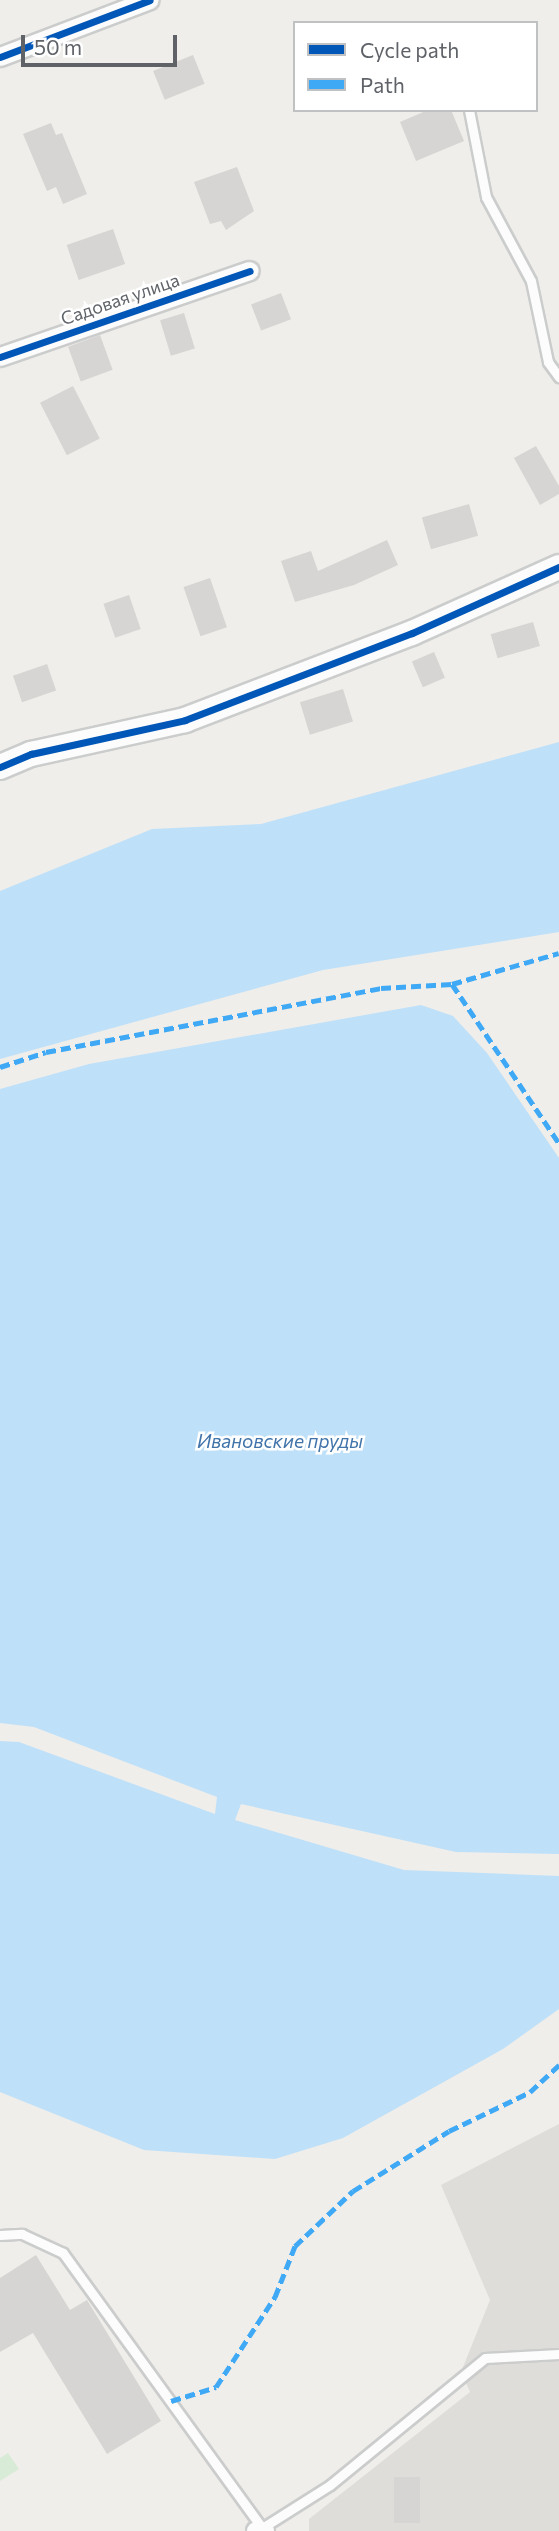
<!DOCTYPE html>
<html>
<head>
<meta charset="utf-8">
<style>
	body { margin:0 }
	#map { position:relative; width:559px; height:2531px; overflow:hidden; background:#efeeea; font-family:Commissioner,sans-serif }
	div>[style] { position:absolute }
	.industrial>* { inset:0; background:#dfddda }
	.green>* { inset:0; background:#d8ebd6 }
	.water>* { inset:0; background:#bfe0f9 }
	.building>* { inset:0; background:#d6d5d3; transform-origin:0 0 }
	.roads { filter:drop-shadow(2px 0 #cbcccc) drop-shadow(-2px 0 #cbcccc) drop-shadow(0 2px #cbcccc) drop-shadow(0 -2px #cbcccc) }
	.lane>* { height:9px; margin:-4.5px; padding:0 4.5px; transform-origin:4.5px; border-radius:4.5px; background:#fdfcfc }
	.street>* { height:18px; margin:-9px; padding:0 9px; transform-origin:9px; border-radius:9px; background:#fdfcfc }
	.secondary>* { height:24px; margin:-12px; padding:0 12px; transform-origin:12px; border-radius:12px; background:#fdfcfc }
	.quiet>* { height:5px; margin-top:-2.5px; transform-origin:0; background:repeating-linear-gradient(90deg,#3fa9f5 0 10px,transparent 0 15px) }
	.cycleway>* { height:7px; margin:-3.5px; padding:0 3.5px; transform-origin:3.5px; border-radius:3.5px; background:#0057b8 }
	span { translate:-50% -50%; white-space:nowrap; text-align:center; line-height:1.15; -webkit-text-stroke:5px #fff; paint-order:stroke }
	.street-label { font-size:18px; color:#5f6368 }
	.water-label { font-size:19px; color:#4174aa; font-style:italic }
	.legend { position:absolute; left:293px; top:21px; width:245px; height:91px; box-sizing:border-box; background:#fff; border:2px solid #bfc1c3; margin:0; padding:9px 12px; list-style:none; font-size:21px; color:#5f6368 }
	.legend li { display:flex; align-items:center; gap:14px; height:35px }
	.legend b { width:35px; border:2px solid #bfc1c3 }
	.scale { position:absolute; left:21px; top:35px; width:156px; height:32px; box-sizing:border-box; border:4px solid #5f6368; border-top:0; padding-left:9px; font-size:21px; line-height:24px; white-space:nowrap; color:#5f6368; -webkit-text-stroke:5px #fff; paint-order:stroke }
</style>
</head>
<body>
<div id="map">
	<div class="industrial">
		<div style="clip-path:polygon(559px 2124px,559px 2531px,309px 2531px,309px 2519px,470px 2392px,461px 2372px,490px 2300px,441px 2185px)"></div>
	</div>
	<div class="green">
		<div style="clip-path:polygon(8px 2453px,19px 2469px,0 2481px,0 2458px)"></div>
	</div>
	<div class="water">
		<div style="clip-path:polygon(559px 742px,559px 932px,323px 970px,0 1059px,0 891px,152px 829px,261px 824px)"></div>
		<div style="clip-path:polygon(421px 1005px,453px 1016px,487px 1053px,559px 1158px,559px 1854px,456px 1852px,241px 1804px,235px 1820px,404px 1870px,559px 1876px,559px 2009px,503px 2049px,343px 2138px,275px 2159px,144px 2150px,0 2092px,0 1741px,19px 1742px,215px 1814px,217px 1797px,34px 1727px,0 1723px,0 1089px,89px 1064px)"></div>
	</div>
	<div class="building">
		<div style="left:193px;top:55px;width:31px;height:43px;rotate:68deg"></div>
		<div style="clip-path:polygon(428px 110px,451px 110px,464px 141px,416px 161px,400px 122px)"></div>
		<div style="clip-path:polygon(51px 123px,56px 135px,62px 133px,87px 194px,63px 204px,56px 187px,47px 191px,23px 134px)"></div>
		<div style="clip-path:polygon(237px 167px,254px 211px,226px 230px,221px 221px,210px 224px,194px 182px)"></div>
		<div style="left:113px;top:229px;width:37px;height:49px;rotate:71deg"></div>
		<div style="left:281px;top:293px;width:28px;height:32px;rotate:69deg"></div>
		<div style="left:184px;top:313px;width:37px;height:25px;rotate:73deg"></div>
		<div style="left:100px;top:335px;width:37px;height:34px;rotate:70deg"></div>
		<div style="left:73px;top:386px;width:59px;height:37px;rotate:63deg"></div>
		<div style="clip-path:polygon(536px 446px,559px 486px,559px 494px,540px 505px,514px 458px)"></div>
		<div style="left:469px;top:504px;width:33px;height:49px;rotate:74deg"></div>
		<div style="clip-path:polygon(387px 540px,398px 565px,354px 585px,295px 602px,281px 561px,311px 551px,318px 571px)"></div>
		<div style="left:210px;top:578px;width:52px;height:28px;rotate:71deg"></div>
		<div style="left:129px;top:595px;width:36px;height:27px;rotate:71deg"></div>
		<div style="left:533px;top:622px;width:25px;height:44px;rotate:74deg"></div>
		<div style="left:434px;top:652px;width:28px;height:24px;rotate:67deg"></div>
		<div style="left:47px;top:664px;width:28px;height:36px;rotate:71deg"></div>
		<div style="left:343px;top:689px;width:34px;height:45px;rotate:73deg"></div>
		<div style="clip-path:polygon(36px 2255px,70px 2310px,87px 2300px,161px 2421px,107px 2454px,33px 2333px,0 2352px,0 2278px)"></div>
		<div style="left:394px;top:2477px;width:26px;height:46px"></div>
	</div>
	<div class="roads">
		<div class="lane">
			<div style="left:469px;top:110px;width:89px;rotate:78.9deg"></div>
			<div style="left:486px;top:197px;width:95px;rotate:61.8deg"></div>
			<div style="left:531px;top:281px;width:83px;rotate:78.1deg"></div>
			<div style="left:548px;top:362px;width:19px;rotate:54deg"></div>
			<div style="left:0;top:2235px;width:22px;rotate:-3deg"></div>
			<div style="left:22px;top:2234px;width:45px;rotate:24.9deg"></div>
			<div style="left:63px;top:2253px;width:339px;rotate:54.1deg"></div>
			<div style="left:262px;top:2528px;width:80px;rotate:-32.3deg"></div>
			<div style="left:330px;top:2485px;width:200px;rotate:-39.3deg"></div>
			<div style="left:485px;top:2358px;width:74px;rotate:-3.1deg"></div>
		</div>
		<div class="street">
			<div style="left:0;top:57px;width:160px;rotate:-20.8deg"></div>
			<div style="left:0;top:357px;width:264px;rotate:-19deg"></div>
			<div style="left:256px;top:2531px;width:9px"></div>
		</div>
		<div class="secondary">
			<div style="left:0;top:767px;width:34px;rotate:-23deg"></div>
			<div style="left:31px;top:754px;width:158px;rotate:-12.4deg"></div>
			<div style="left:185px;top:720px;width:243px;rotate:-21deg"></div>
			<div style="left:412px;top:633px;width:161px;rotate:-24.2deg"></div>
		</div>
	</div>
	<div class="quiet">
		<div style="left:452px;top:984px;width:111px;rotate:-16.2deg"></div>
		<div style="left:0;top:1067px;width:48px;rotate:-18.1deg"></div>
		<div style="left:46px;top:1052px;width:341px;rotate:-10.8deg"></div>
		<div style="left:381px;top:988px;width:71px;rotate:-3.2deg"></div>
		<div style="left:452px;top:984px;width:192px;rotate:56.1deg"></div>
		<div style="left:171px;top:2401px;width:47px;rotate:-17.3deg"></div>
		<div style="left:216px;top:2387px;width:108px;rotate:-56.8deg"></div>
		<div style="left:275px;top:2297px;width:55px;rotate:-68.6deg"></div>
		<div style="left:295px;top:2246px;width:80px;rotate:-43.5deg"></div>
		<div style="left:353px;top:2191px;width:113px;rotate:-32deg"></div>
		<div style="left:449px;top:2131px;width:90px;rotate:-25.7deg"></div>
		<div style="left:530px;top:2092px;width:40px;rotate:-43deg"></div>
	</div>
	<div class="cycleway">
		<div style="left:0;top:57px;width:160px;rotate:-20.8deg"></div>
		<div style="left:0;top:357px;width:264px;rotate:-19deg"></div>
		<div style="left:0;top:767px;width:34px;rotate:-23deg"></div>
		<div style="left:31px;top:754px;width:158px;rotate:-12.4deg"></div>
		<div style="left:185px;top:720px;width:243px;rotate:-21deg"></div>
		<div style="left:412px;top:633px;width:161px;rotate:-24.2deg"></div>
	</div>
	<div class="street-label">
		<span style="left:120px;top:299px;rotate:-19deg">Садовая улица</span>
	</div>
	<div class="water-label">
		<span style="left:280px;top:1441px">Ивановские пруды</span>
	</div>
	<ul class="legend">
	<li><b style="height:9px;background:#0057b8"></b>Cycle path</li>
	<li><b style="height:9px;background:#3fa9f5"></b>Path</li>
	</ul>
	<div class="scale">50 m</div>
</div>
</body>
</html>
